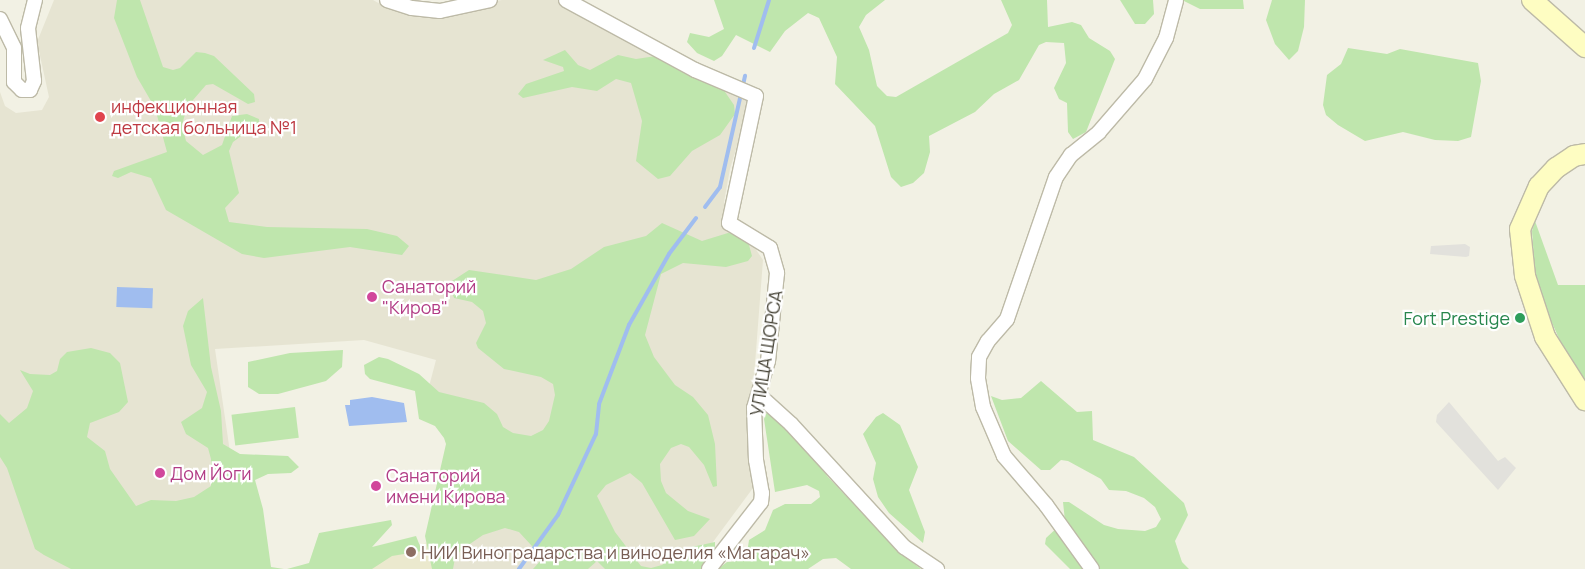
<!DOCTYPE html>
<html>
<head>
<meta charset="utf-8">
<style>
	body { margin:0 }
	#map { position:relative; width:1585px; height:569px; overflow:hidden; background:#f2f1e4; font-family:Manrope,sans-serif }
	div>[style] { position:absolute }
	.residential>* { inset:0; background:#e6e4d2 }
	.education>* { inset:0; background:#ebe9ce }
	.green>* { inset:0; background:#bfe6ad; transform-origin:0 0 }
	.parking>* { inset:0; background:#e2e1dc }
	.water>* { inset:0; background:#a0bdef; transform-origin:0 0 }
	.stream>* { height:4px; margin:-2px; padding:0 2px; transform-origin:2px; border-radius:2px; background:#a0bdef }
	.roads { filter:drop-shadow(1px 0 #bdbaa7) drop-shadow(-1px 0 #bdbaa7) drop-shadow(0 1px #bdbaa7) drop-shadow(0 -1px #bdbaa7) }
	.street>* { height:14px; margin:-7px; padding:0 7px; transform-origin:7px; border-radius:7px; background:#fff }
	.secondary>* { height:20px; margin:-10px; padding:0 10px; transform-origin:10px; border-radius:10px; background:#fefdc2 }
	.dots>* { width:14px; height:14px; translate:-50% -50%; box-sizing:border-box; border:2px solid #fff; border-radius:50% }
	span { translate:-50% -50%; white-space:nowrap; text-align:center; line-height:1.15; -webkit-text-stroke:4.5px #fff; paint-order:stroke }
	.health-label { font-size:18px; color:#be3a42 }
	.left { translate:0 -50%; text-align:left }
	.hotel-label { font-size:18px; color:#b23c85 }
	.leisure-label { font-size:18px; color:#27864d }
	.right { translate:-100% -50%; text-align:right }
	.street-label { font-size:18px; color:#444134 }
	.education-label { font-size:18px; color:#785e54 }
</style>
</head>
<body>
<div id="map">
	<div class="residential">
		<div style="clip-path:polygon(54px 0,373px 0,382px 5px,424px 13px,502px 0,567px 0,751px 100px,730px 169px,724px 202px,763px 260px,749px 442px,753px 488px,693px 569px,443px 569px,457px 405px,426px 398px,436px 360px,364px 340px,215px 349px,247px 569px,0 569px,0 92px,5px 106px,16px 113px,42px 110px,49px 97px,37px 42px)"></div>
	</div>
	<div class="education">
		<div style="clip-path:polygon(433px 541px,440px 569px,328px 569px,339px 563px)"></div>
	</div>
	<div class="green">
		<div style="clip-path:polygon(117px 0,140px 0,163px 67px,173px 70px,180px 68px,196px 52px,205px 53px,214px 56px,254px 94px,255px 102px,248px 104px,213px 84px,206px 85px,187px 107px,182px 125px,186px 141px,203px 155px,222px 145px,232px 116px,247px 114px,259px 119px,259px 123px,233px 142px,229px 151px,239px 193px,225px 208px,229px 222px,267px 227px,367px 229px,397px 236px,409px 246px,402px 255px,350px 247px,264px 258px,242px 254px,166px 210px,151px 178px,131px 172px,118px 178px,112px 176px,114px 171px,167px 152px,155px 108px,137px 77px,114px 18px)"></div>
		<div style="clip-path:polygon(714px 0,885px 0,866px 15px,859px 27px,869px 50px,877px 86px,887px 96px,896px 97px,1008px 33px,1012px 25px,1001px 0,1047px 0,1048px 27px,1072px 22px,1081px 25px,1089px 38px,1110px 51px,1115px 59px,1086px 132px,1073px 139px,1068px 132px,1067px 103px,1059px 99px,1054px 88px,1066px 63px,1064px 43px,1046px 42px,1039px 45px,1019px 80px,994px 94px,975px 112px,929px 136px,930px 152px,924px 173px,913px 183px,901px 187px,891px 177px,875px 126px,835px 84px,837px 57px,819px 18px,808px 13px,785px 31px,770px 52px,736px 35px,722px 56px,714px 61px,697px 53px,687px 42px,690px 33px,709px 37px,724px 29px)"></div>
		<div style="clip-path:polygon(1120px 0,1153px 0,1154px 14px,1145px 24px,1135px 24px)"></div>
		<div style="clip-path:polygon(1182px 0,1243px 0,1244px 9px,1200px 9px)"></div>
		<div style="clip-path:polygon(1272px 0,1305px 0,1304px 27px,1298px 51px,1289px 60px,1275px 44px,1266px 20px)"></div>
		<div style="clip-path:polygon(1348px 48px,1387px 54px,1400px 49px,1478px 63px,1481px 81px,1471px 137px,1458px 141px,1435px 140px,1403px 132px,1365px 141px,1338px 125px,1326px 115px,1323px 105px,1327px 75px,1341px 64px)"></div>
		<div style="clip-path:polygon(565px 50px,578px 65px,590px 70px,618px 55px,636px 59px,656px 56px,723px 89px,734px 105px,735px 114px,720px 135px,692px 151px,670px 176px,658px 179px,636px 161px,642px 121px,631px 83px,616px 79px,597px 91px,572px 87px,523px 98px,518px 94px,526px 84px,564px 71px,563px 67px,543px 60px)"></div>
		<div style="clip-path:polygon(1535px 221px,1558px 285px,1585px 285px,1585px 382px,1561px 343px,1536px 287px,1532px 231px)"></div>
		<div style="clip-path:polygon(662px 223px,702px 241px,728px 233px,737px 234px,749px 245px,752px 256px,748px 261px,726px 267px,683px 263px,661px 274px,645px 335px,654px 357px,675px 385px,693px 397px,708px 415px,715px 444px,717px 486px,713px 487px,704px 465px,689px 447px,681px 444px,671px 448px,660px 464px,661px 481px,666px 493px,688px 511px,710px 519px,694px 536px,675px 540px,642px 483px,630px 473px,606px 485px,597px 496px,615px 532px,641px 566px,651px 568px,662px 565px,682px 549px,715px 542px,715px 553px,705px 569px,605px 569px,597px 561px,588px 569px,533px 569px,543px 558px,519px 532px,505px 528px,483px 535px,461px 550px,455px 558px,453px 569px,432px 569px,425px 536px,446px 444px,444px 438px,435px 426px,419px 419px,415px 391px,370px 379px,365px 374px,364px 365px,379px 357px,388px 359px,419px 374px,439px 392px,484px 403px,497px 414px,503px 427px,513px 433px,531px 436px,543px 430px,549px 421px,555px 395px,553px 384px,541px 377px,504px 369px,478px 348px,476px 343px,486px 323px,483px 311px,472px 302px,454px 298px,449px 283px,469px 270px,536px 280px,571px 269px,604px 247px,646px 236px)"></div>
		<div style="clip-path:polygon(203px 298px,211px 367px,221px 411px,223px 444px,240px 454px,288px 456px,299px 467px,291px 473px,268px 474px,255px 480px,263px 509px,271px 567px,284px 569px,71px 569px,44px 555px,35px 549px,7px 468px,0 457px,0 414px,9px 423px,27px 408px,33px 391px,20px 370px,30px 374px,50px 375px,57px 371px,60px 359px,67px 352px,91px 348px,110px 353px,120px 363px,128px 402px,119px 412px,90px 423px,87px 437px,105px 451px,110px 469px,136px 506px,151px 500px,176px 501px,194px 497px,211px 486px,211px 459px,208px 448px,186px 434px,181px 422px,202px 408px,207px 392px,191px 365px,183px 326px,188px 311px)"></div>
		<div style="clip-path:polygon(343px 350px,342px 367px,326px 381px,278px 394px,259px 394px,248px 387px,248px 362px,290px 353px)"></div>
		<div style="clip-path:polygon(1041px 381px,1077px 412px,1092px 411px,1093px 440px,1134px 457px,1184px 503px,1188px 515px,1175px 541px,1182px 562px,1189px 569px,1070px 569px,1045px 544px,1046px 538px,1060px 525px,1082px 542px,1065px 521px,1063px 502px,1069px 502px,1104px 525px,1118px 529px,1145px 531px,1156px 527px,1161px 519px,1155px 507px,1144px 498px,1126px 491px,1109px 490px,1101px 479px,1068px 461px,1061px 460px,1050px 470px,1041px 470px,1008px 441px,991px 396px,1002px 400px,1021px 398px)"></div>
		<div style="left:295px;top:407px;width:31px;height:64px;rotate:83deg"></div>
		<div style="clip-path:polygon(767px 412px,788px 426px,828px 477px,899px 552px,921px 569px,851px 569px,836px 558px,823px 559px,808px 569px,718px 569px,727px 562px,746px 560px,749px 540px,765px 530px,773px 510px,785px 504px,811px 504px,820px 497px,819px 491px,807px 485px,775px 492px,764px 419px)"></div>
		<div style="clip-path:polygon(883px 413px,900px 425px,918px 467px,909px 490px,925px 532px,923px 543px,889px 513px,878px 497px,873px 479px,876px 463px,863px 434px,876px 417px)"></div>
		<div style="clip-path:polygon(391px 520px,392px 525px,372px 547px,416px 536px,422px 551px,392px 556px,372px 569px,287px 569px,309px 563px,319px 533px)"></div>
	</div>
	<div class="parking">
		<div style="clip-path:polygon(1465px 244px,1470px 247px,1469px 256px,1466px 257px,1430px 254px,1431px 246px)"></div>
		<div style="clip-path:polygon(1449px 402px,1498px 461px,1505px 457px,1516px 468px,1498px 490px,1436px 422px,1437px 415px)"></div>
	</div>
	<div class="water">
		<div style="left:117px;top:287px;width:36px;height:20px;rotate:2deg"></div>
		<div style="clip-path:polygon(372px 397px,404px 403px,407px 422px,349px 426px,345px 405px,350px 405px,350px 400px)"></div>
	</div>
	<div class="stream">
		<div style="left:754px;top:48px;width:50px;rotate:-72.6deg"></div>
		<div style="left:705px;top:207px;width:25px;rotate:-53deg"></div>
		<div style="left:720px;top:187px;width:114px;rotate:-77.3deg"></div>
		<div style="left:519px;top:569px;width:67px;rotate:-54.2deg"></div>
		<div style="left:558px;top:515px;width:89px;rotate:-64.9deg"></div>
		<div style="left:596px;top:434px;width:30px;rotate:-84deg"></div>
		<div style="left:599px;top:404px;width:85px;rotate:-69.2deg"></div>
		<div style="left:629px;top:325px;width:81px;rotate:-60.6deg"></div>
		<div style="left:669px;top:254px;width:45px;rotate:-53.1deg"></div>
	</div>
	<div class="roads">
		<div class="street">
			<div style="left:387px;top:0;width:26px;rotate:18deg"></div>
			<div style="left:412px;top:8px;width:28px;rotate:6deg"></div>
			<div style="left:440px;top:11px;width:51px;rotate:-12.4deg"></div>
			<div style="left:566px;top:0;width:147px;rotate:28.5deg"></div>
			<div style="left:695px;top:70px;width:66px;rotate:23.1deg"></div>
			<div style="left:756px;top:96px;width:130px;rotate:102deg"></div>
			<div style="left:729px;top:223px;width:48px;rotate:31.4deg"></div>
			<div style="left:770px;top:248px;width:26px;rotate:74deg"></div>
			<div style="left:777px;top:273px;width:88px;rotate:95.8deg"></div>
			<div style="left:768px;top:361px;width:49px;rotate:106.6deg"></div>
			<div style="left:754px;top:408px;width:52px;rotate:87.8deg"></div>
			<div style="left:756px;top:460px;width:34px;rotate:80deg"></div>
			<div style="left:762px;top:493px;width:9px;rotate:96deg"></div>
			<div style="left:761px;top:502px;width:85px;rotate:127.8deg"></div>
			<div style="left:0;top:19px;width:32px;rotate:64deg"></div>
			<div style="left:14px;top:48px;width:34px;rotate:90deg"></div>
			<div style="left:14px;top:82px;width:11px;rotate:45deg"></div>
			<div style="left:22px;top:90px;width:8px"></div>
			<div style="left:30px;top:90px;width:10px;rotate:-66deg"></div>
			<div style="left:34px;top:81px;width:53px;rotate:-96.5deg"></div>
			<div style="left:28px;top:28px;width:29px;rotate:-76deg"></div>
			<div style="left:760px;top:396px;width:42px;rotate:42.1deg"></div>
			<div style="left:791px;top:424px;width:167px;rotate:47.4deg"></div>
			<div style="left:904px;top:547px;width:40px;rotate:34deg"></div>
			<div style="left:1092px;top:569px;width:79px;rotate:-125.7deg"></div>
			<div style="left:1046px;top:505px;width:65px;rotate:-130.6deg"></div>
			<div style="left:1004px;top:456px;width:53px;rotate:-113.2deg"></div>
			<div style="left:983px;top:407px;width:29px;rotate:-100deg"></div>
			<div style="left:978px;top:378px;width:21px;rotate:-87deg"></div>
			<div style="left:979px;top:357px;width:18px;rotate:-61deg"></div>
			<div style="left:988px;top:341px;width:29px;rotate:-49deg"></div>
			<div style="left:1007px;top:319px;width:150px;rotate:-71deg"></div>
			<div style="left:1056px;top:177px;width:27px;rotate:-56deg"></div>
			<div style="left:1071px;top:155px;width:36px;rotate:-39deg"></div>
			<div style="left:1099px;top:132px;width:70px;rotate:-49deg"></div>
			<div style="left:1145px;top:79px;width:46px;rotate:-62.9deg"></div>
			<div style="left:1166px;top:38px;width:39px;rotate:-75deg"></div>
		</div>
		<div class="secondary">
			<div style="left:1532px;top:0;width:71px;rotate:41.6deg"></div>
			<div style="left:1585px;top:154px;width:11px;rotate:170deg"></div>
			<div style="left:1574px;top:156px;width:22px;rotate:146deg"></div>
			<div style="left:1556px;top:168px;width:25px;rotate:133deg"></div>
			<div style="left:1539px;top:186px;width:47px;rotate:113.8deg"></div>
			<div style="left:1520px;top:229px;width:47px;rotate:83.9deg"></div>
			<div style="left:1525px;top:276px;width:64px;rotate:71.8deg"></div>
			<div style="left:1545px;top:337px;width:75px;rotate:57.6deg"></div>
		</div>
	</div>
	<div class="dots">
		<div style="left:100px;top:117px;background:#e0444e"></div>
		<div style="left:372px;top:297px;background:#d1479c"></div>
		<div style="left:1520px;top:318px;background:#2e9e5b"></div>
		<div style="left:160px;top:473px;background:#d1479c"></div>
		<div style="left:376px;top:486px;background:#d1479c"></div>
		<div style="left:411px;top:552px;background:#8d6e63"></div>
	</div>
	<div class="health-label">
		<span class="left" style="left:111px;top:117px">инфекционная<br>детская больница №1</span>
	</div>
	<div class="hotel-label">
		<span class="left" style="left:382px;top:297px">Санаторий<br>"Киров"</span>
		<span class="left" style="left:170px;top:473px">Дом Йоги</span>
		<span class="left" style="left:386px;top:486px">Санаторий<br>имени Кирова</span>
	</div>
	<div class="leisure-label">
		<span class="right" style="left:1510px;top:318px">Fort Prestige</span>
	</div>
	<div class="street-label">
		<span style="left:766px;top:353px;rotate:-81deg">УЛИЦА ЩОРСА</span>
	</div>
	<div class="education-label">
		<span class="left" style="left:421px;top:552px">НИИ Виноградарства и виноделия «Магарач»</span>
	</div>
</div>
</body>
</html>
